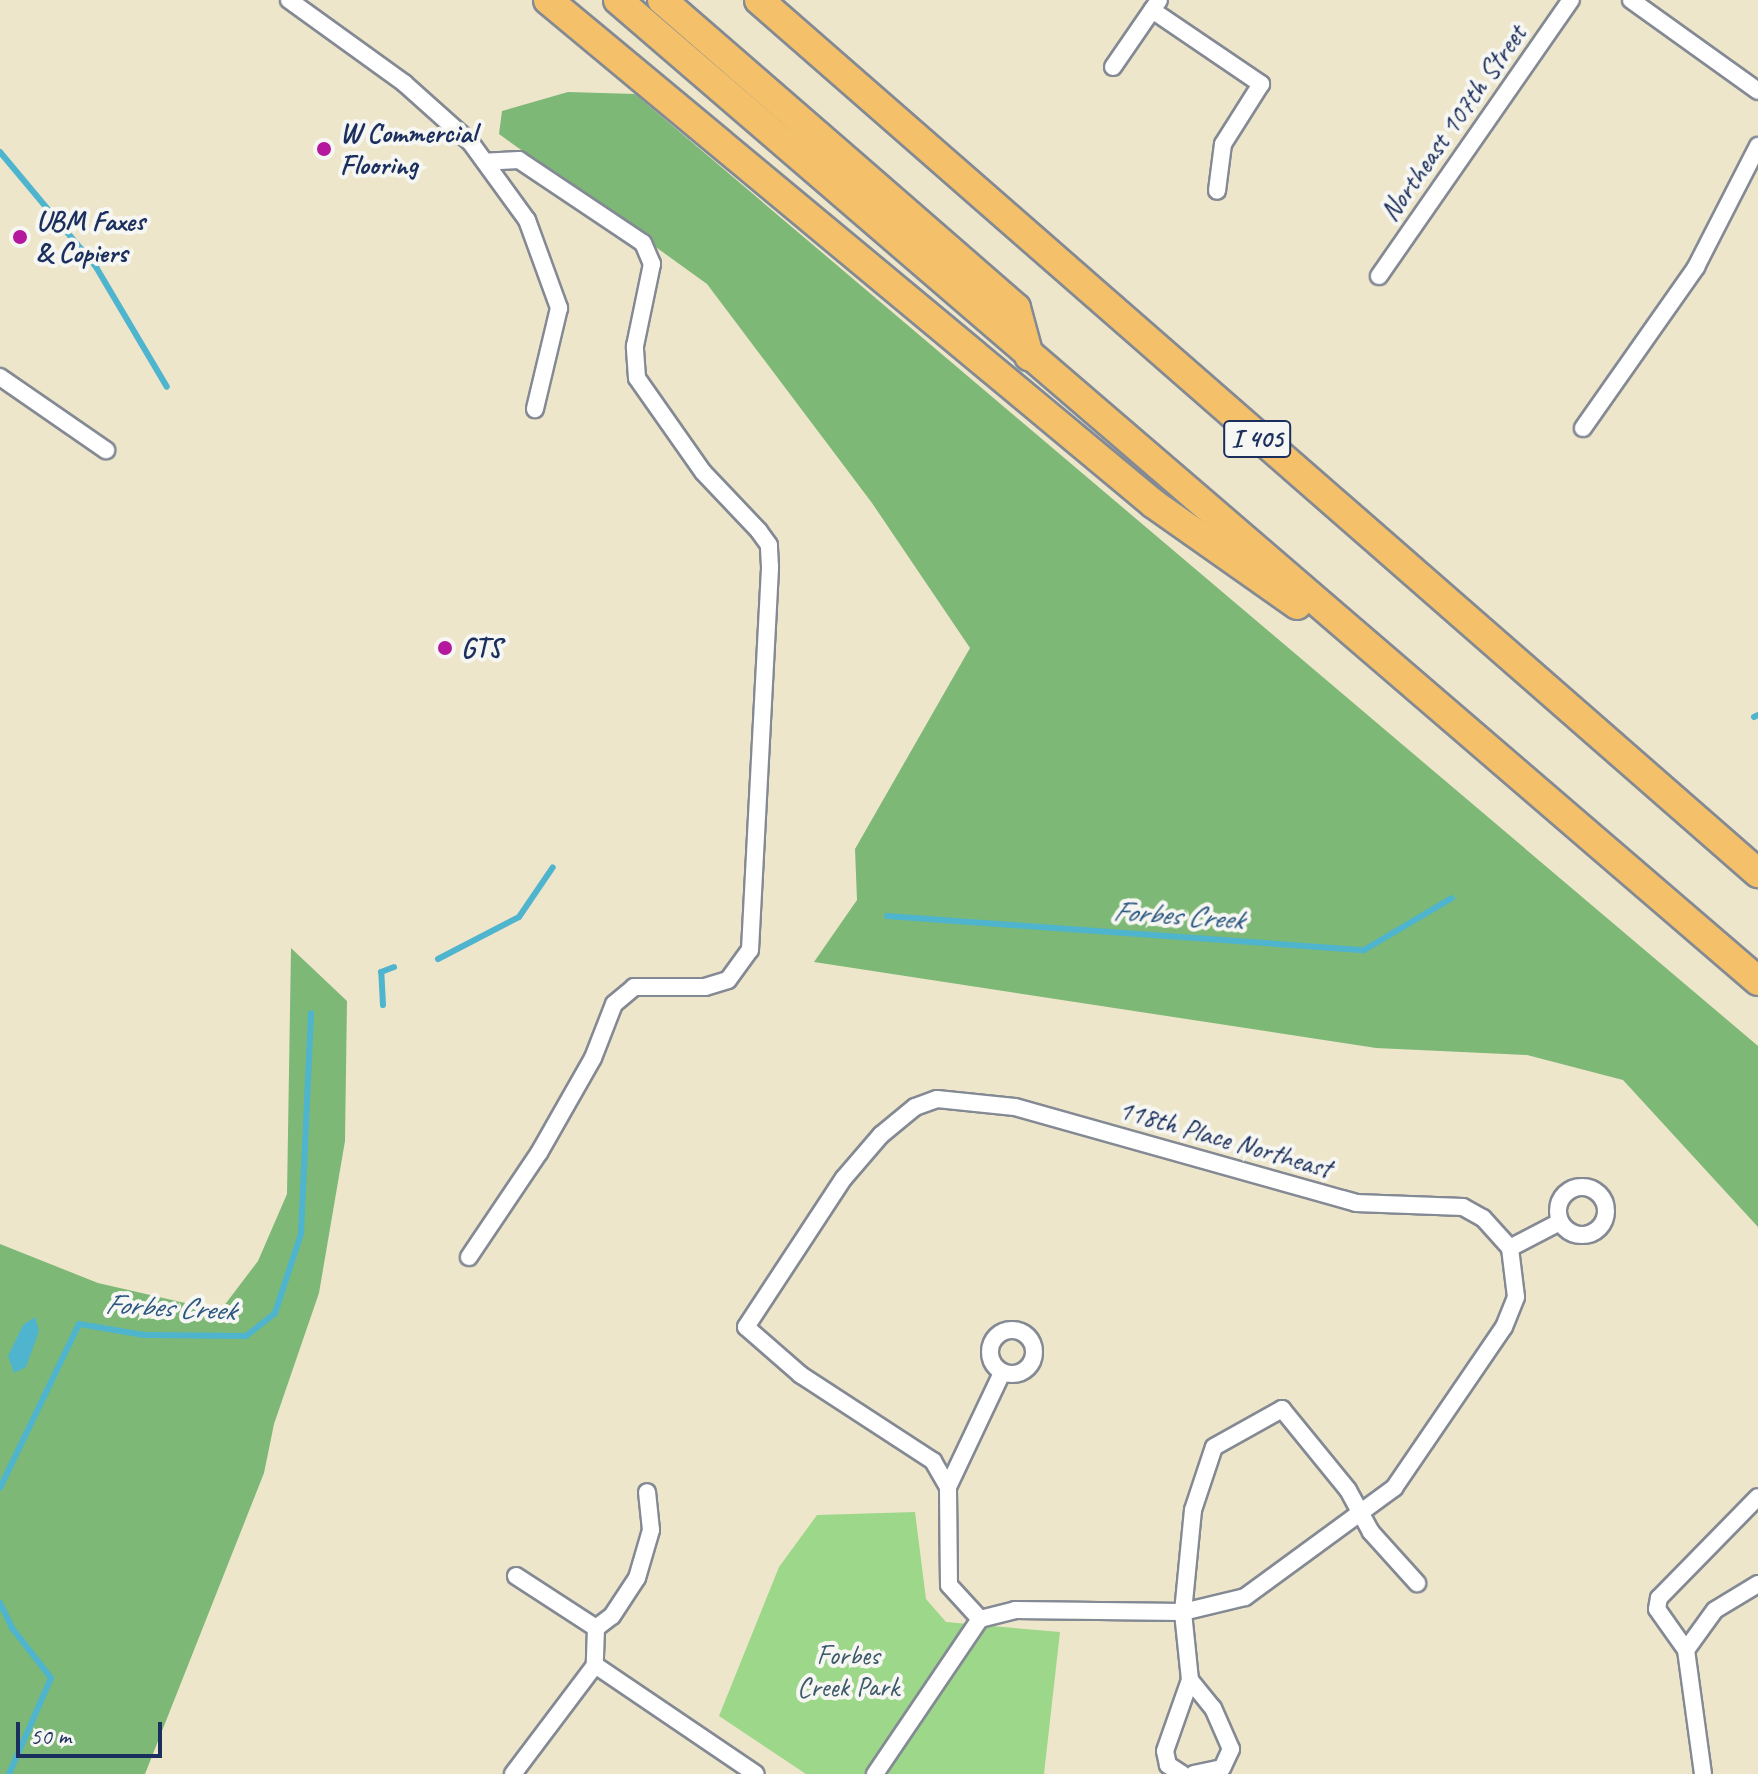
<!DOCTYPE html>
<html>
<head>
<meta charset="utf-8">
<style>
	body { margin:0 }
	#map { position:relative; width:1758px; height:1774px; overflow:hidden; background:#eee6cb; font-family:Caveat,sans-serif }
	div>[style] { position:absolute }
	.green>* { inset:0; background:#9dd78a }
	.forest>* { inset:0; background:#7eb876 }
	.water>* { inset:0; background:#4fb4ce }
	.stream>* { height:6px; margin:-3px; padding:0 3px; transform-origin:3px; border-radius:3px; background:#4fb4ce }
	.roads { filter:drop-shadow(2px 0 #848a94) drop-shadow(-2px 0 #848a94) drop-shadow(0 2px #848a94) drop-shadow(0 -2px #848a94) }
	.minor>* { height:16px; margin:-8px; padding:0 8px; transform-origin:8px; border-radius:8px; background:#fff }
	.minor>.ring { margin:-8px; padding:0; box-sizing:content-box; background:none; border:16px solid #fff; border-radius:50% }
	.motorway>* { height:28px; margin:-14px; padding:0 14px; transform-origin:14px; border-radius:14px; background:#f4c16a }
	.dots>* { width:22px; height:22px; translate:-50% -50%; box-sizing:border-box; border:4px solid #f6f6f2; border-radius:50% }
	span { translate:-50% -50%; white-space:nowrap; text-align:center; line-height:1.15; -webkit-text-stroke:8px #f6f6f2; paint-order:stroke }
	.shield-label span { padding:2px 6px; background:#f6f6f2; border:2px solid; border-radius:6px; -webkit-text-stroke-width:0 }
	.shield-label { font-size:26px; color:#1b2f5e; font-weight:700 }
	.street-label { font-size:28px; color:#1b2f5e }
	.poi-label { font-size:28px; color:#1b2f5e; font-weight:700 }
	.left { translate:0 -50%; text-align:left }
	.park-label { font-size:28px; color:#3c5969 }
	.water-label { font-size:30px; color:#2b5780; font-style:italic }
	.scale { position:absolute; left:16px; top:1722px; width:146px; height:36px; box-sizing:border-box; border:4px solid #1b2f5e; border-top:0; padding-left:10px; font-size:24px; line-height:28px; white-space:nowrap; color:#1b2f5e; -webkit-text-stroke:6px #f6f6f2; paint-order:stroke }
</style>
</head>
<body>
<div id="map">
	<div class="green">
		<div style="clip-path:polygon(915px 1512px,926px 1599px,946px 1622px,1060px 1632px,1044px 1774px,806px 1774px,719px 1716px,779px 1567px,817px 1515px)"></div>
	</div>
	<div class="forest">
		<div style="clip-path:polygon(568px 92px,635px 94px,1758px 1046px,1758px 1227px,1623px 1080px,1527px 1055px,1376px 1048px,814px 962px,857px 900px,855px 849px,970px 648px,872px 503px,707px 284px,499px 134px,502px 111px)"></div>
		<div style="clip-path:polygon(291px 948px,347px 1001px,345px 1141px,319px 1293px,274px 1424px,264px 1473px,145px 1774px,0 1774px,0 1244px,98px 1283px,220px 1311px,258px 1261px,287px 1194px)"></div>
	</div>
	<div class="water">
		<div style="clip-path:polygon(35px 1317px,39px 1331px,26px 1367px,14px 1373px,8px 1356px,23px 1325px)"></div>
	</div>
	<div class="stream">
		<div style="left:0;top:152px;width:150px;rotate:50.1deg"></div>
		<div style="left:96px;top:267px;width:139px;rotate:59.4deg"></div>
		<div style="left:1754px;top:717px;width:4px;rotate:-27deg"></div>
		<div style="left:887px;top:916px;width:478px;rotate:4.1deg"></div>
		<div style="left:1364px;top:950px;width:102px;rotate:-30.6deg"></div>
		<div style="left:438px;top:959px;width:91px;rotate:-27.4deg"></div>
		<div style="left:519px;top:917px;width:60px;rotate:-55.8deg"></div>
		<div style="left:383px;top:1005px;width:33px;rotate:-93deg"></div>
		<div style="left:381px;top:972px;width:14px;rotate:-21deg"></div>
		<div style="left:0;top:1488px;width:182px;rotate:-64.3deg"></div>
		<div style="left:79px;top:1324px;width:66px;rotate:9.6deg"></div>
		<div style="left:144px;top:1335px;width:102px;rotate:0.6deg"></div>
		<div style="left:246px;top:1336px;width:37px;rotate:-38deg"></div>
		<div style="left:275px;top:1313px;width:83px;rotate:-71.8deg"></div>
		<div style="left:301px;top:1234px;width:221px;rotate:-87.4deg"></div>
		<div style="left:0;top:1603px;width:28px;rotate:64deg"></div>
		<div style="left:12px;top:1628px;width:63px;rotate:52deg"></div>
		<div style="left:51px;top:1678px;width:105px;rotate:113.6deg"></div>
	</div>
	<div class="roads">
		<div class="minor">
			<div style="left:289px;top:0;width:142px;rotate:35.8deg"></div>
			<div style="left:404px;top:83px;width:90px;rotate:41.8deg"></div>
			<div style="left:471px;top:143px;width:95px;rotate:54deg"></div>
			<div style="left:527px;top:220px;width:94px;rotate:70deg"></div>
			<div style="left:559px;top:308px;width:104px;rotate:103.4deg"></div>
			<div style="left:1631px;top:0;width:156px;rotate:35.6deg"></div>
			<div style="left:1152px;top:10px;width:132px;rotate:34.2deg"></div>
			<div style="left:1261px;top:84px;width:71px;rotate:122.3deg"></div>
			<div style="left:1223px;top:144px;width:47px;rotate:97.3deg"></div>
			<div style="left:1113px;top:67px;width:81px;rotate:-55.5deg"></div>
			<div style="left:1379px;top:276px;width:336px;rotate:-55.2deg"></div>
			<div style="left:0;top:377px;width:129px;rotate:34.6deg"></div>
			<div style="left:1583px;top:428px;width:197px;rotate:-54.9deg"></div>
			<div style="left:1696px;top:267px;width:136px;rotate:-62.9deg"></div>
			<div class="ring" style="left:1558px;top:1187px;width:32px;height:32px"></div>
			<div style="left:469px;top:1257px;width:125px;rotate:-56.1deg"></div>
			<div style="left:539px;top:1153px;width:109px;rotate:-60.4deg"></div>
			<div style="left:593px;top:1058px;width:58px;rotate:-68.7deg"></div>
			<div style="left:614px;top:1004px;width:26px;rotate:-40deg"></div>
			<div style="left:634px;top:987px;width:71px"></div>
			<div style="left:705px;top:987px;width:24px;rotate:-17deg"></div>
			<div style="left:728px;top:980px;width:37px;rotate:-54deg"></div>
			<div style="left:750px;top:950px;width:384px;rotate:-87deg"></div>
			<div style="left:770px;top:567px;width:22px;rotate:-93deg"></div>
			<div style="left:769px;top:545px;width:17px;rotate:-126deg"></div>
			<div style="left:759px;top:531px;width:81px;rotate:-133.5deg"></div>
			<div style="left:703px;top:472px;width:115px;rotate:-125.1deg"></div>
			<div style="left:637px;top:378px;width:32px;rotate:-94deg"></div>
			<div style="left:635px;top:346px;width:84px;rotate:-78.3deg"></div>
			<div style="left:652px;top:264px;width:23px;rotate:-113deg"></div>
			<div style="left:643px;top:243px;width:149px;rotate:-146.2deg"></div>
			<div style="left:519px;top:160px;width:34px;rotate:177deg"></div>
			<div class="ring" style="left:990px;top:1330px;width:28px;height:28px"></div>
			<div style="left:948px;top:1487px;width:126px;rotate:-64.7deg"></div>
			<div style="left:516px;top:1576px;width:95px;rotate:33deg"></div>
			<div style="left:596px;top:1628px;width:37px;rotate:92deg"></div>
			<div style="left:595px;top:1665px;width:194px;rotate:34.1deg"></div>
			<div style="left:980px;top:1619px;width:46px;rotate:-132.4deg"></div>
			<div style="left:949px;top:1585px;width:98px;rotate:-90.6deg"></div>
			<div style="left:948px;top:1487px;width:30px;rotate:-120deg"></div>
			<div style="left:933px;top:1461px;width:158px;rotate:-146.9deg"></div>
			<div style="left:801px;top:1375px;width:73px;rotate:-138.9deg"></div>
			<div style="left:746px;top:1327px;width:178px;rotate:-56.7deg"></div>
			<div style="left:844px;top:1178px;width:57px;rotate:-49.3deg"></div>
			<div style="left:881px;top:1135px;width:44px;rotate:-39.5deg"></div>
			<div style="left:915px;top:1107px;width:23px;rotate:-20deg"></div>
			<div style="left:937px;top:1099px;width:78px;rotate:5.9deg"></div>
			<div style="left:1015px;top:1107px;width:354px;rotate:15.7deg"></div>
			<div style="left:1356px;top:1203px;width:107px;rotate:2.1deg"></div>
			<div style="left:1463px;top:1207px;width:23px;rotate:29deg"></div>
			<div style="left:1483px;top:1218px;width:40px;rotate:48deg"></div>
			<div style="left:980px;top:1619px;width:36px;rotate:-14deg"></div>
			<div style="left:1015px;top:1610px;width:168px;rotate:0.7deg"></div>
			<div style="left:1183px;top:1612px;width:64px;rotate:-13.6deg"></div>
			<div style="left:1245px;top:1597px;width:185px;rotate:-36.2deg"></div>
			<div style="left:1394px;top:1488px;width:195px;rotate:-55.7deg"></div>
			<div style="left:1504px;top:1327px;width:32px;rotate:-68deg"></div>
			<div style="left:1516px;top:1297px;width:49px;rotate:-97deg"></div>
			<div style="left:1510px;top:1248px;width:56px;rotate:-27.5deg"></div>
			<div style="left:596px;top:1628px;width:20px;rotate:-37deg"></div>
			<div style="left:612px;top:1616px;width:45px;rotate:-56.7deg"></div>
			<div style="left:637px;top:1578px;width:50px;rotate:-73.7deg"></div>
			<div style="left:651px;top:1530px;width:38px;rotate:-96deg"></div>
			<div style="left:1686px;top:1650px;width:49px;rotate:-54.1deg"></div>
			<div style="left:1715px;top:1610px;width:50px;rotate:-31.2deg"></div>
			<div style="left:1190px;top:1680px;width:36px;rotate:51deg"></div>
			<div style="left:1213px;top:1708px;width:45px;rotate:66.3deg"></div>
			<div style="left:1231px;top:1749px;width:21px;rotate:115deg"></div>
			<div style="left:1222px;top:1768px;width:29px;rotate:168deg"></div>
			<div style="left:513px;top:1774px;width:136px;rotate:-53deg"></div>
			<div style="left:875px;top:1774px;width:187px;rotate:-55.9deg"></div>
			<div style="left:1182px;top:1774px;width:17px;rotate:-147deg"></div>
			<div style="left:1168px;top:1765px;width:14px;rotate:-102deg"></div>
			<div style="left:1165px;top:1751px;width:75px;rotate:-70.6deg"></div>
			<div style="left:1190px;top:1680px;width:68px;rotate:-95.9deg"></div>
			<div style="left:1183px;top:1612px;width:102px;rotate:-84.4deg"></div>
			<div style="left:1193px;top:1510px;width:66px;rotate:-71.6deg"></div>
			<div style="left:1214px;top:1447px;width:78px;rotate:-29.2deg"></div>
			<div style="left:1282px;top:1409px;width:104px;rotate:50.8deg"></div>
			<div style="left:1348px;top:1490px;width:48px;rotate:61.3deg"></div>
			<div style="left:1371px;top:1532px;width:69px;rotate:48deg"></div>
			<div style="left:1703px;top:1774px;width:125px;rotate:-97.8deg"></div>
			<div style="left:1686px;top:1650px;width:50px;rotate:-125.3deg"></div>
			<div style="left:1657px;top:1609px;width:11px;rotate:-80deg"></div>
			<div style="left:1659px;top:1598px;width:141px;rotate:-45.6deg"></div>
		</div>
		<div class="motorway">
			<div style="left:548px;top:0;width:788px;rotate:39.75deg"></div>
			<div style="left:1154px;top:504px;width:175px;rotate:35.2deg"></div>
			<div style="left:618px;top:0;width:1504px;rotate:40.71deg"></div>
			<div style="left:662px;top:0;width:469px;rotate:41deg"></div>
			<div style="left:1016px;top:308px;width:50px;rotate:74.8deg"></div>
			<div style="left:759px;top:0;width:1327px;rotate:41.15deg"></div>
		</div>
	</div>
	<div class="dots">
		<div style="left:324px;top:149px;background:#b5179e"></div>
		<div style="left:20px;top:237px;background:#b5179e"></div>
		<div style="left:445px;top:648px;background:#b5179e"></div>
	</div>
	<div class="shield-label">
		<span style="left:1257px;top:439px">I 405</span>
	</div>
	<div class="street-label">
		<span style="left:1453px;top:123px;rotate:-55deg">Northeast 107th Street</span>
		<span style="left:1225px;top:1139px;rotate:16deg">118th Place Northeast</span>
	</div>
	<div class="poi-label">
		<span class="left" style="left:340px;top:149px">W Commercial<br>Flooring</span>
		<span class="left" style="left:36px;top:237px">UBM Faxes<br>&amp; Copiers</span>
		<span class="left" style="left:461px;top:648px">GTS</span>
	</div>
	<div class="park-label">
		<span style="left:848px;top:1671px">Forbes<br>Creek Park</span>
	</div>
	<div class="water-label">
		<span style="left:1178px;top:915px;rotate:4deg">Forbes Creek</span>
		<span style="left:170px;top:1307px;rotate:3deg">Forbes Creek</span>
	</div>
	<div class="scale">50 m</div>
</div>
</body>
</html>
